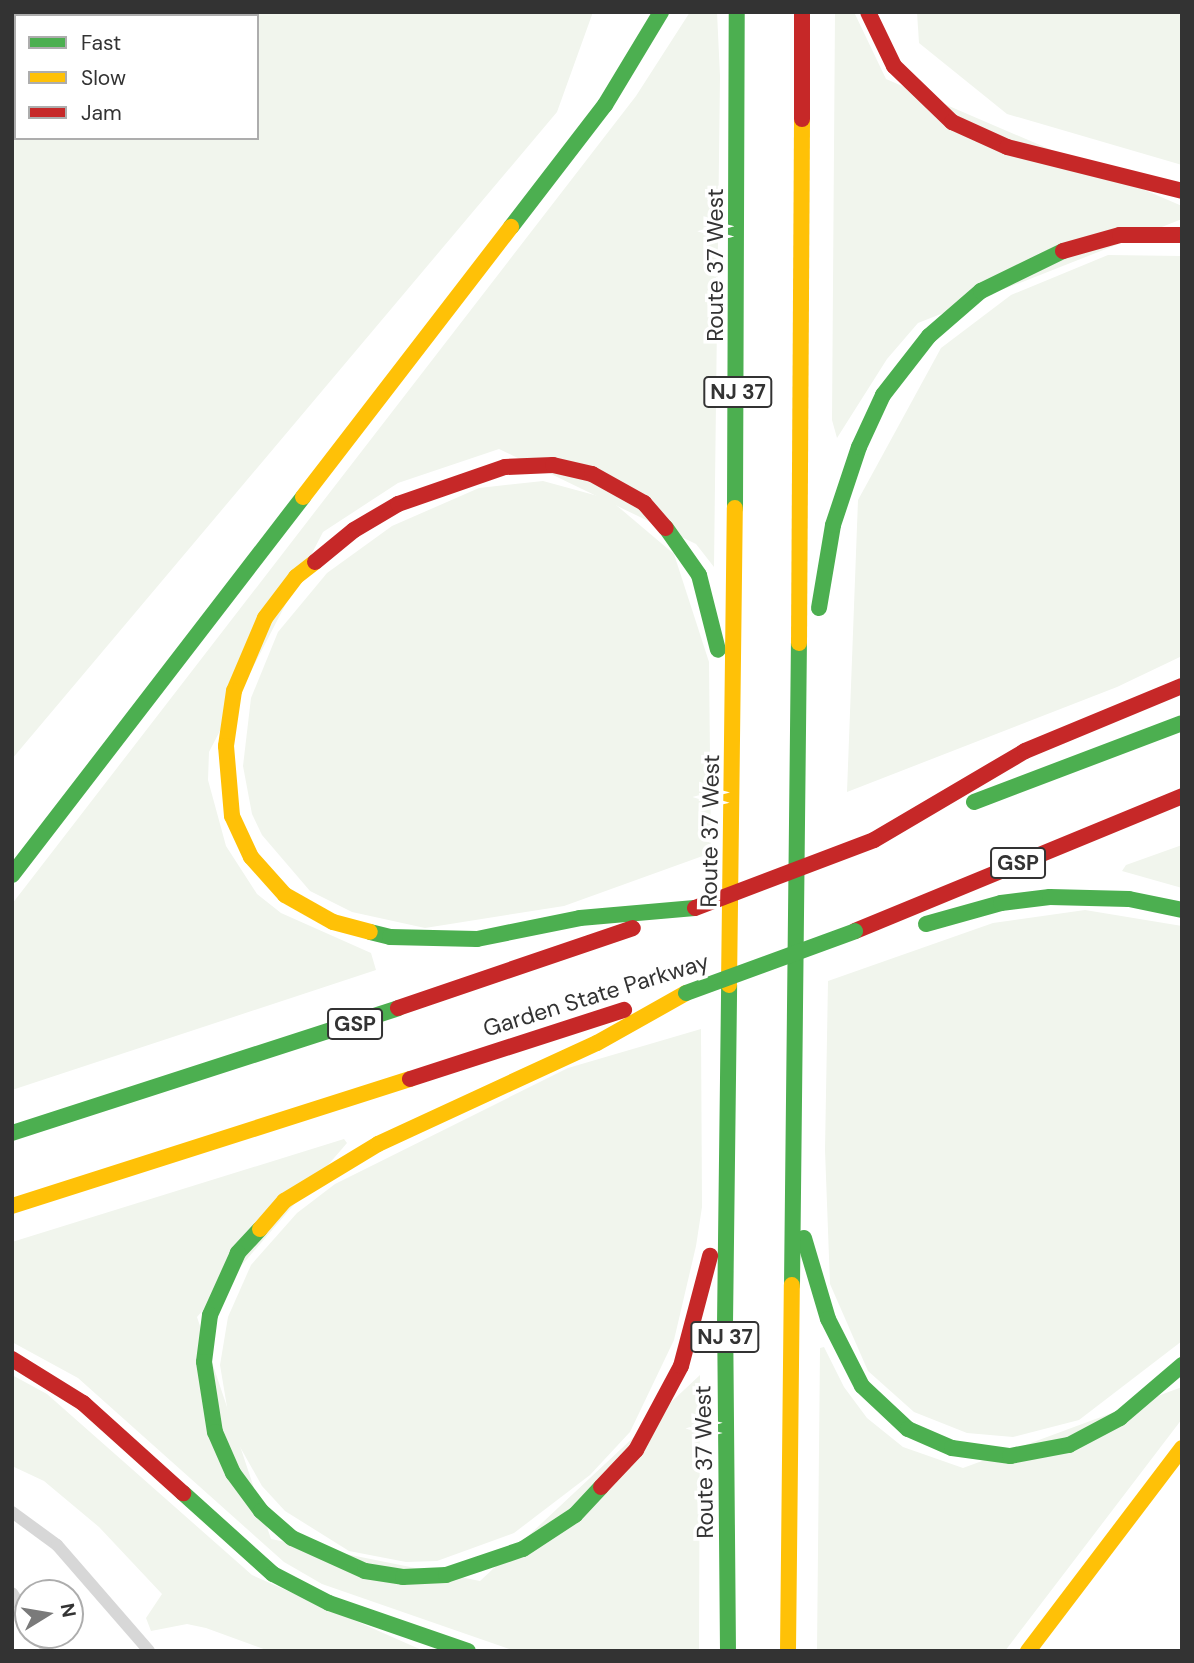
<!DOCTYPE html>
<html>
<head>
<meta charset="utf-8">
<style>
	body { margin:0 }
	#map { position:relative; width:1194px; height:1663px; overflow:hidden; background:#fff; font-family:"DM Sans",sans-serif }
	div>[style] { position:absolute }
	.green>* { inset:0; background:#f1f5ed }
	.lane>* { height:12px; margin:-6px; padding:0 6px; transform-origin:6px; border-radius:6px; background:#d7d7d7 }
	.fast>* { height:16px; margin:-8px; padding:0 8px; transform-origin:8px; border-radius:8px; background:#4caf50 }
	.slow>* { height:16px; margin:-8px; padding:0 8px; transform-origin:8px; border-radius:8px; background:#ffc107 }
	.jam>* { height:16px; margin:-8px; padding:0 8px; transform-origin:8px; border-radius:8px; background:#c62828 }
	.fast-bridge>* { height:16px; margin:-8px; padding:0 8px; transform-origin:8px; border-radius:8px; background:#4caf50 }
	.jam-bridge>* { height:16px; margin:-8px; padding:0 8px; transform-origin:8px; border-radius:8px; background:#c62828 }
	span { translate:-50% -50%; white-space:nowrap; text-align:center; line-height:1.15; -webkit-text-stroke:7px #fff; paint-order:stroke }
	.shield-label span { padding:2px 5px; background:#fff; border:2px solid; border-radius:5px; -webkit-text-stroke-width:0 }
	.shield-label { font-size:21px; color:#333; font-weight:700 }
	.street-label { font-size:23px; color:#333 }
	.frame { position:absolute; inset:0; border:14px solid #333; pointer-events:none }
	.legend { position:absolute; left:14px; top:14px; width:245px; height:126px; box-sizing:border-box; background:#fff; border:2px solid #adadad; margin:0; padding:9px 12px; list-style:none; font-size:21px; color:#333 }
	.legend li { display:flex; align-items:center; gap:14px; height:35px }
	.legend b { width:35px; border:2px solid #adadad }
	.north { position:absolute; left:14px; top:1579px; width:70px; height:70px; box-sizing:border-box; background:#fff; border:2px solid #adadad; border-radius:50%; rotate:79deg; font-size:19px; font-weight:700; line-height:28px; text-align:center; color:#333 }
	.north::after { content:''; display:block; margin:auto; width:24px; height:32px; background:#7a7a7a; clip-path:polygon(50% 0,100% 100%,50% 72%,0 100%) }
</style>
</head>
<body>
<div id="map">
	<div class="green">
		<div style="clip-path:polygon(evenodd,12px 12px,593px 12px,557px 112px,12px 759px,12px 12px,16px 16px,257px 16px,257px 138px,16px 138px,16px 16px)"></div>
		<div style="clip-path:polygon(690px 12px,717px 12px,720px 76px,714px 567px,696px 544px,499px 449px,398px 483px,323px 532px,209px 752px,208px 780px,226px 846px,257px 894px,281px 913px,371px 953px,376px 970px,12px 1090px,12px 904px,636px 96px)"></div>
		<div style="clip-path:polygon(835px 12px,854px 12px,886px 79px,1182px 206px,1182px 219px,918px 323px,887px 359px,837px 438px,832px 420px)"></div>
		<div style="clip-path:polygon(917px 12px,1182px 12px,1182px 165px,1007px 114px,919px 43px)"></div>
		<div style="clip-path:polygon(1108px 255px,1182px 256px,1182px 656px,1117px 687px,847px 792px,858px 500px,941px 348px,1011px 295px)"></div>
		<div style="clip-path:polygon(543px 481px,609px 499px,674px 554px,709px 662px,711px 853px,564px 906px,425px 928px,352px 912px,310px 891px,262px 835px,252px 814px,243px 766px,251px 698px,278px 632px,327px 573px,392px 526px,479px 488px)"></div>
		<div style="clip-path:polygon(1182px 845px,1182px 888px,1122px 871px,1126px 865px)"></div>
		<div style="clip-path:polygon(1085px 910px,1182px 926px,1182px 1341px,1079px 1420px,1013px 1437px,967px 1433px,914px 1412px,868px 1371px,830px 1284px,825px 1150px,828px 981px,993px 923px)"></div>
		<div style="clip-path:polygon(701px 1029px,702px 1207px,696px 1246px,674px 1340px,630px 1432px,590px 1475px,514px 1533px,437px 1561px,406px 1562px,349px 1551px,285px 1511px,262px 1486px,231px 1431px,220px 1365px,228px 1317px,251px 1265px,297px 1213px,335px 1184px,568px 1068px)"></div>
		<div style="clip-path:polygon(344px 1139px,347px 1143px,197px 1317px,271px 1539px,480px 1581px,700px 1375px,699px 1651px,515px 1651px,322px 1584px,284px 1562px,78px 1378px,12px 1342px,12px 1242px)"></div>
		<div style="clip-path:polygon(824px 1347px,844px 1387px,867px 1418px,903px 1447px,963px 1468px,1182px 1387px,1182px 1419px,1005px 1651px,817px 1651px,820px 1348px)"></div>
		<div style="clip-path:polygon(12px 1375px,47px 1394px,252px 1575px,424px 1651px,269px 1651px,206px 1628px,187px 1624px,151px 1631px,146px 1618px,162px 1594px,99px 1527px,44px 1481px,12px 1466px)"></div>
	</div>
	<div class="lane">
		<div style="left:12px;top:1512px;width:56px;rotate:36.3deg"></div>
		<div style="left:57px;top:1545px;width:140px;rotate:49deg"></div>
		<div style="left:12px;top:1593px;width:30px;rotate:57deg"></div>
		<div style="left:38px;top:1635px;width:19px;rotate:58deg"></div>
	</div>
	<div class="fast">
		<div style="left:511px;top:227px;width:154px;rotate:-52.4deg"></div>
		<div style="left:605px;top:105px;width:109px;rotate:-58.9deg"></div>
		<div style="left:735px;top:508px;width:496px;rotate:-89.8deg"></div>
		<div style="left:666px;top:528px;width:57px;rotate:54.9deg"></div>
		<div style="left:699px;top:575px;width:77px;rotate:75.8deg"></div>
		<div style="left:819px;top:608px;width:84px;rotate:-80.4deg"></div>
		<div style="left:833px;top:525px;width:82px;rotate:-71.6deg"></div>
		<div style="left:859px;top:447px;width:57px;rotate:-65.2deg"></div>
		<div style="left:883px;top:395px;width:75px;rotate:-52.1deg"></div>
		<div style="left:929px;top:336px;width:69px;rotate:-40.9deg"></div>
		<div style="left:981px;top:291px;width:91px;rotate:-26deg"></div>
		<div style="left:974px;top:802px;width:222px;rotate:-20.8deg"></div>
		<div style="left:12px;top:875px;width:477px;rotate:-52.4deg"></div>
		<div style="left:926px;top:924px;width:78px;rotate:-15.6deg"></div>
		<div style="left:1001px;top:903px;width:49px;rotate:-7deg"></div>
		<div style="left:1050px;top:897px;width:79px;rotate:1.5deg"></div>
		<div style="left:1129px;top:899px;width:54px;rotate:11.7deg"></div>
		<div style="left:370px;top:932px;width:21px;rotate:14deg"></div>
		<div style="left:390px;top:937px;width:87px;rotate:1.3deg"></div>
		<div style="left:477px;top:939px;width:105px;rotate:-11.5deg"></div>
		<div style="left:580px;top:918px;width:115px;rotate:-5deg"></div>
		<div style="left:12px;top:1133px;width:406px;rotate:-17.9deg"></div>
		<div style="left:260px;top:1229px;width:33px;rotate:133deg"></div>
		<div style="left:238px;top:1253px;width:68px;rotate:114.3deg"></div>
		<div style="left:210px;top:1315px;width:47px;rotate:97.3deg"></div>
		<div style="left:204px;top:1362px;width:71px;rotate:81.1deg"></div>
		<div style="left:215px;top:1432px;width:45px;rotate:66.3deg"></div>
		<div style="left:233px;top:1473px;width:47px;rotate:53.6deg"></div>
		<div style="left:261px;top:1511px;width:41px;rotate:41.1deg"></div>
		<div style="left:292px;top:1538px;width:80px;rotate:24.3deg"></div>
		<div style="left:365px;top:1571px;width:38px;rotate:9deg"></div>
		<div style="left:403px;top:1577px;width:43px;rotate:-2.7deg"></div>
		<div style="left:446px;top:1575px;width:81px;rotate:-18.7deg"></div>
		<div style="left:523px;top:1549px;width:62px;rotate:-33.2deg"></div>
		<div style="left:575px;top:1515px;width:38px;rotate:-47deg"></div>
		<div style="left:804px;top:1238px;width:84px;rotate:73.5deg"></div>
		<div style="left:828px;top:1319px;width:75px;rotate:63.1deg"></div>
		<div style="left:862px;top:1386px;width:63px;rotate:43.1deg"></div>
		<div style="left:908px;top:1429px;width:48px;rotate:23.4deg"></div>
		<div style="left:952px;top:1448px;width:59px;rotate:7.9deg"></div>
		<div style="left:1010px;top:1456px;width:60px;rotate:-10.6deg"></div>
		<div style="left:1069px;top:1445px;width:58px;rotate:-27.9deg"></div>
		<div style="left:1120px;top:1418px;width:82px;rotate:-40.5deg"></div>
		<div style="left:792px;top:1285px;width:642px;rotate:-89.38deg"></div>
		<div style="left:183px;top:1493px;width:121px;rotate:42deg"></div>
		<div style="left:273px;top:1574px;width:63px;rotate:27.4deg"></div>
		<div style="left:329px;top:1603px;width:147px;rotate:19.1deg"></div>
		<div style="left:728px;top:1651px;width:327px;rotate:-90.5deg"></div>
		<div style="left:725px;top:1324px;width:339px;rotate:-89.3deg"></div>
	</div>
	<div class="slow">
		<div style="left:303px;top:497px;width:341px;rotate:-52.4deg"></div>
		<div style="left:315px;top:562px;width:24px;rotate:142deg"></div>
		<div style="left:296px;top:577px;width:51px;rotate:127.1deg"></div>
		<div style="left:265px;top:618px;width:79px;rotate:113deg"></div>
		<div style="left:234px;top:691px;width:56px;rotate:98.3deg"></div>
		<div style="left:226px;top:746px;width:70px;rotate:85.1deg"></div>
		<div style="left:232px;top:816px;width:45px;rotate:65.1deg"></div>
		<div style="left:251px;top:857px;width:51px;rotate:48.2deg"></div>
		<div style="left:285px;top:895px;width:55px;rotate:29.4deg"></div>
		<div style="left:333px;top:922px;width:38px;rotate:15deg"></div>
		<div style="left:799px;top:643px;width:524px;rotate:-89.67deg"></div>
		<div style="left:729px;top:985px;width:477px;rotate:-89.3deg"></div>
		<div style="left:12px;top:1206px;width:418px;rotate:-17.7deg"></div>
		<div style="left:260px;top:1229px;width:37px;rotate:-49deg"></div>
		<div style="left:284px;top:1201px;width:110px;rotate:-31.2deg"></div>
		<div style="left:378px;top:1144px;width:241px;rotate:-24.8deg"></div>
		<div style="left:597px;top:1043px;width:102px;rotate:-29.3deg"></div>
		<div style="left:788px;top:1651px;width:366px;rotate:-89.4deg"></div>
		<div style="left:1028px;top:1651px;width:255px;rotate:-52.8deg"></div>
	</div>
	<div class="jam">
		<div style="left:802px;top:12px;width:107px;rotate:90deg"></div>
		<div style="left:868px;top:12px;width:60px;rotate:64.3deg"></div>
		<div style="left:894px;top:66px;width:81px;rotate:44deg"></div>
		<div style="left:952px;top:122px;width:60px;rotate:24.4deg"></div>
		<div style="left:1007px;top:147px;width:180px;rotate:14.1deg"></div>
		<div style="left:1063px;top:251px;width:59px;rotate:-15.7deg"></div>
		<div style="left:1120px;top:235px;width:62px"></div>
		<div style="left:315px;top:562px;width:50px;rotate:-39.4deg"></div>
		<div style="left:354px;top:530px;width:51px;rotate:-30.6deg"></div>
		<div style="left:398px;top:504px;width:113px;rotate:-19.1deg"></div>
		<div style="left:505px;top:467px;width:48px;rotate:-2.4deg"></div>
		<div style="left:553px;top:465px;width:40px;rotate:13deg"></div>
		<div style="left:592px;top:474px;width:60px;rotate:29.1deg"></div>
		<div style="left:644px;top:503px;width:33px;rotate:49deg"></div>
		<div style="left:874px;top:840px;width:175px;rotate:-30.5deg"></div>
		<div style="left:1025px;top:751px;width:170px;rotate:-22.5deg"></div>
		<div style="left:855px;top:931px;width:354px;rotate:-22.4deg"></div>
		<div style="left:398px;top:1008px;width:248px;rotate:-18.8deg"></div>
		<div style="left:410px;top:1079px;width:225px;rotate:-17.9deg"></div>
		<div style="left:12px;top:1359px;width:84px;rotate:31.8deg"></div>
		<div style="left:83px;top:1403px;width:135px;rotate:42deg"></div>
		<div style="left:601px;top:1487px;width:51px;rotate:-46.6deg"></div>
		<div style="left:636px;top:1450px;width:95px;rotate:-61.8deg"></div>
		<div style="left:681px;top:1366px;width:114px;rotate:-75.2deg"></div>
	</div>
	<div class="fast-bridge">
		<div style="left:686px;top:993px;width:180px;rotate:-20.1deg"></div>
	</div>
	<div class="jam-bridge">
		<div style="left:695px;top:908px;width:191px;rotate:-20.8deg"></div>
	</div>
	<div class="shield-label">
		<span style="left:738px;top:392px">NJ 37</span>
		<span style="left:1018px;top:863px">GSP</span>
		<span style="left:355px;top:1024px">GSP</span>
		<span style="left:725px;top:1337px">NJ 37</span>
	</div>
	<div class="street-label">
		<span style="left:715px;top:265px;rotate:-90deg">Route 37 West</span>
		<span style="left:710px;top:831px;rotate:-89deg">Route 37 West</span>
		<span style="left:596px;top:995px;rotate:-17deg">Garden State Parkway</span>
		<span style="left:704px;top:1462px;rotate:-91deg">Route 37 West</span>
	</div>
	<div class="frame"></div>
	<ul class="legend">
	<li><b style="height:9px;background:#4caf50"></b>Fast</li>
	<li><b style="height:9px;background:#ffc107"></b>Slow</li>
	<li><b style="height:9px;background:#c62828"></b>Jam</li>
	</ul>
	<div class="north">N</div>
</div>
</body>
</html>
